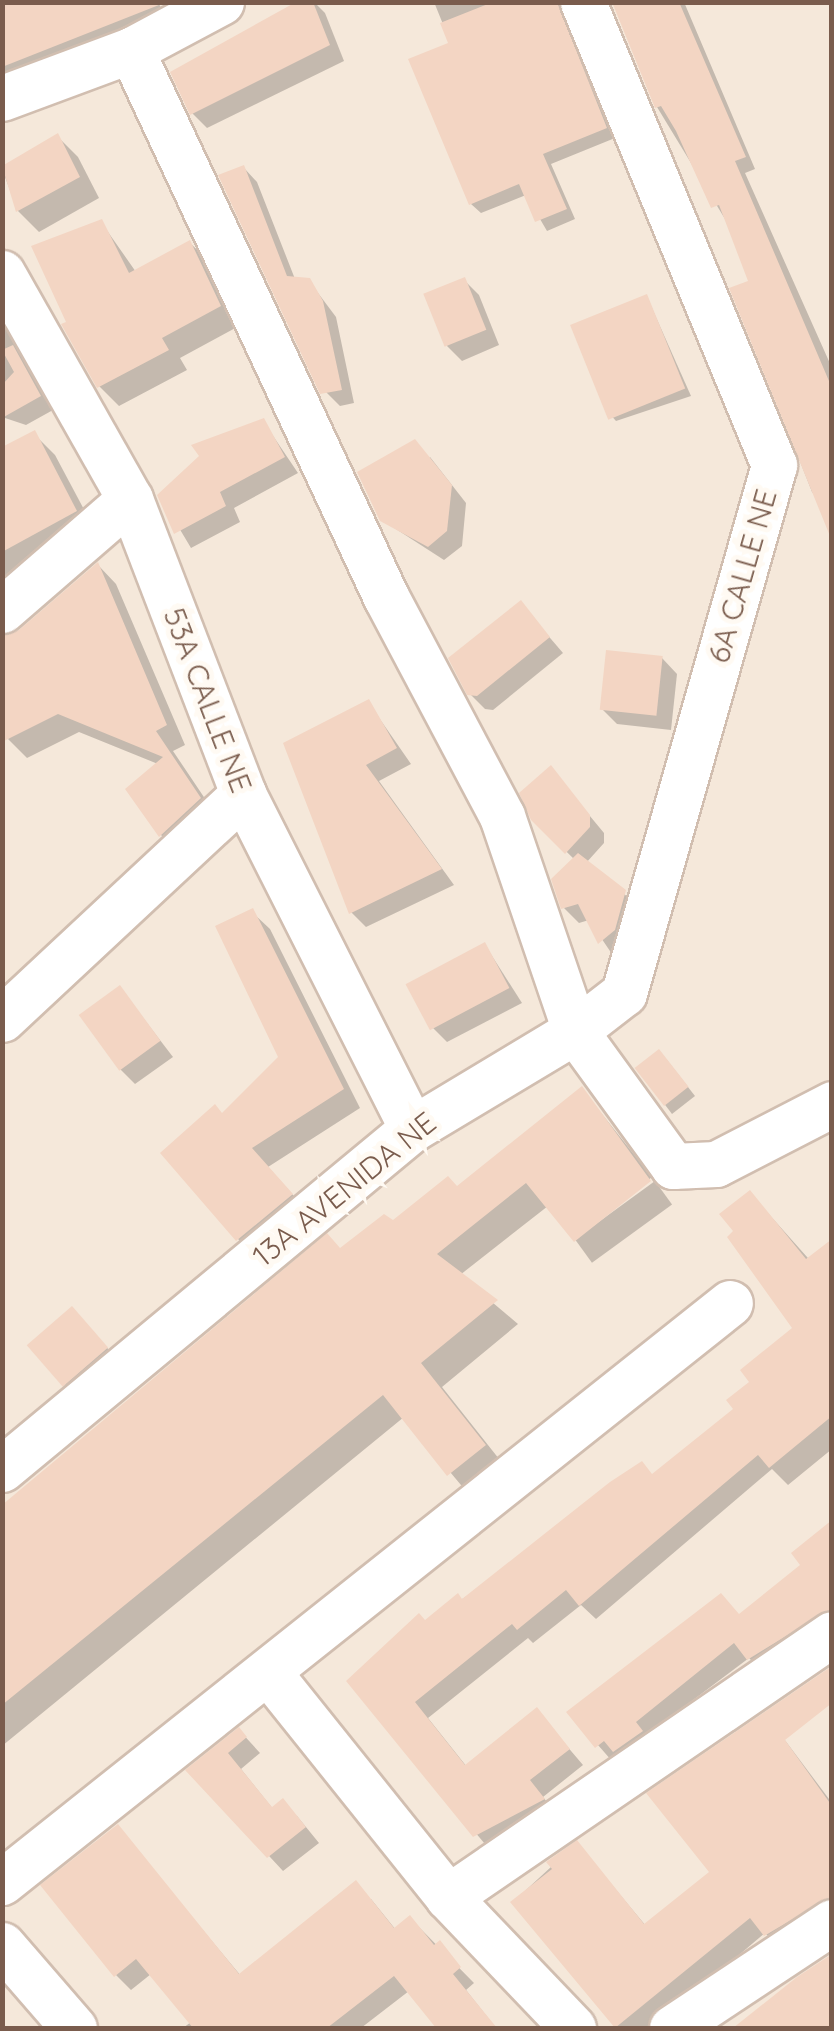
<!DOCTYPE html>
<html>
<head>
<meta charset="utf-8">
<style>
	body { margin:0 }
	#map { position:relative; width:834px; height:2031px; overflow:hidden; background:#fdf6ec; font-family:Quicksand,sans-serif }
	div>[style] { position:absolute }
	.residential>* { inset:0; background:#f5e8da; transform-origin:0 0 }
	.shadow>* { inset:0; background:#0003; transform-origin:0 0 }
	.building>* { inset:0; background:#f3d5c3; transform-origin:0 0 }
	.roads { filter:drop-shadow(2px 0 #d1beb0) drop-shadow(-2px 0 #d1beb0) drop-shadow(0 2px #d1beb0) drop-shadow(0 -2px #d1beb0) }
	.minor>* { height:45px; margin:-22.5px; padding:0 22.5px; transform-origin:22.5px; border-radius:22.5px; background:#fff }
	span { translate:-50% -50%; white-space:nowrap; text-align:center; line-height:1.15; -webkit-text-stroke:10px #fffaf3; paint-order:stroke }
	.street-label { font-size:30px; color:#7a5c4d }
	.frame { position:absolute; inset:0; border:5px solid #7a5c4d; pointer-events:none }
</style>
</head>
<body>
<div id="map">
	<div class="residential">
		<div style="left:3px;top:3px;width:828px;height:2025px"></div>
	</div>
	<div class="shadow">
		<div style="clip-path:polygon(2px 2px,158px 2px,165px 16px,166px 2px,174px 19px,2px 87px)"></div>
		<div style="clip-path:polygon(302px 2px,314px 2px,325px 13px,344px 61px,207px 128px,192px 113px)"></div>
		<div style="clip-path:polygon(434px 2px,572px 2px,567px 24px,615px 138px,551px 164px,575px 219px,547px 231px,526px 195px,481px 213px,471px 204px,451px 44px)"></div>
		<div style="clip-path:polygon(614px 2px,684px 2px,755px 169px,745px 173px,832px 368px,832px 501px,823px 504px,812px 492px,733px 290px,751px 282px,725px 219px,657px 107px)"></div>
		<div style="clip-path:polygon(57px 136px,78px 157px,99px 198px,39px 232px,18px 211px,2px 169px)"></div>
		<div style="clip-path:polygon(244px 168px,257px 182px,295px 279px,309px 281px,336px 317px,354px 403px,340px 406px,326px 392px)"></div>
		<div style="clip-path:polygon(101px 222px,136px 272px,190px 243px,210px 262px,239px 326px,180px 358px,187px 370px,119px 406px,99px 386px)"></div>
		<div style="clip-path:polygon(464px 280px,479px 295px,499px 345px,462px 361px,447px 346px)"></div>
		<div style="clip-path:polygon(647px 297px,691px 396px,616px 421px,609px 413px)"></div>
		<div style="clip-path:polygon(2px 321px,53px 410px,26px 425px,2px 417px)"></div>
		<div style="clip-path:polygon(263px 421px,298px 473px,234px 508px,240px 522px,191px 548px,160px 496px)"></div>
		<div style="clip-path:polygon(34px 434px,55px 455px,96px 532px,2px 584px,2px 450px)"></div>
		<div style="clip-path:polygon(430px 457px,466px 503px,462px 546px,444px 560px,382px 520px)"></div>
		<div style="clip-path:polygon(98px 565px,116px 584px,185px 745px,173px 751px,218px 818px,180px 854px,161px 835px,158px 764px,79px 732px,27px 758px,8px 739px)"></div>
		<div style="clip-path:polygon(521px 604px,563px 653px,493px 710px,485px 709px,469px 693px)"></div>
		<div style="clip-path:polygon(662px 658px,677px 674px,671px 730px,617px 724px,602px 709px)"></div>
		<div style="clip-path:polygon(368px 702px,411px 764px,379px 781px,454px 885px,366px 927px,351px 912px)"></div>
		<div style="clip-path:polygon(551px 769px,604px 833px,604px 843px,586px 863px,640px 907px,614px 957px,589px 920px,579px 923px,564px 908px,575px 860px,533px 819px)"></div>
		<div style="clip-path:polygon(252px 912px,270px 929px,360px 1108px,268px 1167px,309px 1213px,256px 1257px,238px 1239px,223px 1116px,281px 1057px)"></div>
		<div style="clip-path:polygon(485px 945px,522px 1003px,447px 1042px,432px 1027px)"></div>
		<div style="clip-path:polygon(120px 988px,173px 1057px,135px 1084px,120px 1069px)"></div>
		<div style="clip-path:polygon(666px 1059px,695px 1096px,672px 1114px,638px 1069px)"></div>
		<div style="clip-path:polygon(582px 1089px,652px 1177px,574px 1239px,548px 1206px,460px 1275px,518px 1324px,442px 1387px,507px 1469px,471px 1497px,404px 1417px,2px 1746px,2px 1508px,340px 1250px,458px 1189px)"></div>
		<div style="left:655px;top:1181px;width:29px;height:99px;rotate:54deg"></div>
		<div style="clip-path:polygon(750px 1193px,832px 1285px,832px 1449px,788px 1485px,772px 1469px,596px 1619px,581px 1605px,533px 1643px,528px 1638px,428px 1718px,467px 1767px,537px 1711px,583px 1765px,543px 1797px,557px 1815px,490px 1850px,349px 1682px,425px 1623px,653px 1476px,737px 1409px,796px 1329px,737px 1232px)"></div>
		<div style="clip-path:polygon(86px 1325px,121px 1363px,79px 1398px,64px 1383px)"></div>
		<div style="clip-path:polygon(806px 1591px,825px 1616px,764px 1673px,749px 1658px,612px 1761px,569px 1712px,740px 1616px)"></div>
		<div style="clip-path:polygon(239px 1730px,260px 1753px,241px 1769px,273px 1809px,297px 1816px,319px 1843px,283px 1871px,189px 1770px)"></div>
		<div style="clip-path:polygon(778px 1731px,832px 1803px,832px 1886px,819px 1902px,830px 1916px,781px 1949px,765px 1933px,653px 2028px,618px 2028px,513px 1902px,577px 1843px,646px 1926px,713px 1872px)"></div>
		<div style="clip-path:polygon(117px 1827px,241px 1976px,371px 1899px,396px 1930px,410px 1918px,474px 1983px,466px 1990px,496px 2028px,439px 2028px,409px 1991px,361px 2028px,183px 2028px,191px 2022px,151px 1974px,131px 1990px,116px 1975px)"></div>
	</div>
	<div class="building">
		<div style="clip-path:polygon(2px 2px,164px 2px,164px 3px,2px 67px)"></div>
		<div style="clip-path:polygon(296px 2px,313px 2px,330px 45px,190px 115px,170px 72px)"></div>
		<div style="clip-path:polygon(493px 2px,557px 2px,607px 128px,543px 154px,567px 209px,535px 222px,519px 184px,469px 205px,408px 59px,448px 43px,440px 23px)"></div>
		<div style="clip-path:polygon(612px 2px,679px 2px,746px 157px,735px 161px,832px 388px,832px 541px,729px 288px,748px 281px,719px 205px,711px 208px,676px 131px,661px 106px,655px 108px)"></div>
		<div style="clip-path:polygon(58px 133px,80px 177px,16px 212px,2px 166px)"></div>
		<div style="clip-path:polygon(244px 165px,287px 276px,310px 278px,323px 301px,342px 390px,320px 394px,218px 175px)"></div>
		<div style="clip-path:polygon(102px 219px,129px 273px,190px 240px,221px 306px,162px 338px,169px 350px,97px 388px,61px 324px,66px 322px,31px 246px)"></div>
		<div style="left:465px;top:277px;width:57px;height:45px;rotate:68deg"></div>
		<div style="left:647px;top:294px;width:102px;height:83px;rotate:68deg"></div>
		<div style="clip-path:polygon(13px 345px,41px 396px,2px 418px,2px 385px,14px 372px,2px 350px)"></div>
		<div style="clip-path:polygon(264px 418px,285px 457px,220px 492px,226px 506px,174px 534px,157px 495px,199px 456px,191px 445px)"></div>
		<div style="clip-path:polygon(35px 430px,77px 511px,2px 552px,2px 447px)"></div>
		<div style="clip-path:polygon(415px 439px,452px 485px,447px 531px,428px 547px,380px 521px,357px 472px)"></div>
		<div style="clip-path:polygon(98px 562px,167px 725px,156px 731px,201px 798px,159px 837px,125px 789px,163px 757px,58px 714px,2px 742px,2px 636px,19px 630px)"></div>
		<div style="clip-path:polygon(521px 600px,550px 637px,477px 696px,467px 695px,448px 658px)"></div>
		<div style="left:606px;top:650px;width:57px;height:60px;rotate:6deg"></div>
		<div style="clip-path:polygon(369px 699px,397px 748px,366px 765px,442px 869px,349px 914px,283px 743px)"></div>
		<div style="clip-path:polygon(551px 765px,590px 815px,590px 827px,565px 854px,531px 820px,519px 793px)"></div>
		<div style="clip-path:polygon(578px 853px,626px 890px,615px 930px,598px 944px,578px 904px,561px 909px,551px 879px)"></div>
		<div style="clip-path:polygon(253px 908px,344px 1089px,252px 1148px,293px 1194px,236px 1241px,160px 1153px,215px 1104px,222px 1113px,278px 1057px,215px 926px)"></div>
		<div style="left:485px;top:942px;width:52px;height:90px;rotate:62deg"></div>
		<div style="left:120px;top:985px;width:69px;height:51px;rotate:54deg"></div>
		<div style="left:659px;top:1049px;width:48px;height:31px;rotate:52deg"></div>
		<div style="clip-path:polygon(582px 1086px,651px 1181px,574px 1242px,526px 1183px,437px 1254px,498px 1300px,421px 1363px,486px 1445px,447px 1476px,383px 1395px,2px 1705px,2px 1505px,327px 1233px,340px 1248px,384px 1214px,393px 1220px,448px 1176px,457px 1186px)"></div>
		<div style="clip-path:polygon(750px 1190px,806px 1259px,832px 1239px,832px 1416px,769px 1468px,758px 1455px,579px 1606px,566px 1590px,517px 1630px,512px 1624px,415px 1702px,465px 1765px,537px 1707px,570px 1749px,530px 1780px,545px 1799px,473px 1837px,346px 1681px,419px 1613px,425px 1620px,458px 1593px,462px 1599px,610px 1482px,642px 1461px,652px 1474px,733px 1409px,726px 1400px,749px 1382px,740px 1370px,792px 1328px,727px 1237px,733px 1231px,719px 1214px)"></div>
		<div style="left:72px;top:1306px;width:55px;height:60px;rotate:49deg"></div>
		<div style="clip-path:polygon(832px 1520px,832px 1608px,747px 1660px,734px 1643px,636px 1722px,643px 1731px,613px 1752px,604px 1741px,595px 1748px,566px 1712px,721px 1593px,739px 1614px,800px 1565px,791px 1553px)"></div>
		<div style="clip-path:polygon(832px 1666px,832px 1703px,785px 1740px,832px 1806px,832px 1896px,764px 1936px,750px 1918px,615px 2028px,510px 1902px,552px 1869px,546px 1862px,577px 1840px,644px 1924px,709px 1872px,646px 1793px)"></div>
		<div style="clip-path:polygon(239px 1727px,247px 1737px,228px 1753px,272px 1807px,283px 1798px,306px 1827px,267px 1858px,185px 1770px)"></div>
		<div style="clip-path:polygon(118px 1824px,239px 1974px,356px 1880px,394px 1928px,410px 1915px,434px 1945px,440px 1940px,461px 1967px,453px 1974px,497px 2028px,436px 2028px,394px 1976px,327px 2028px,193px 2028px,136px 1959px,114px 1977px,40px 1885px)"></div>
		<div style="clip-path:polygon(832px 1954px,832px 2028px,733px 2028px,797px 1977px)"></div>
	</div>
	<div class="roads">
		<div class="minor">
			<div style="left:131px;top:50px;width:604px;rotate:65.01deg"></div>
			<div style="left:386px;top:597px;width:248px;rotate:62.1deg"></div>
			<div style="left:502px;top:816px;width:227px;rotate:71.2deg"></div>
			<div style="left:575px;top:1031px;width:62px;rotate:-37.8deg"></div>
			<div style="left:624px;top:993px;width:549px;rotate:-74.14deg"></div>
			<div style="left:774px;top:465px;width:501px;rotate:-112.42deg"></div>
			<div style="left:2px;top:98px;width:138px;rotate:-20.4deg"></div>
			<div style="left:131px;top:50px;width:102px;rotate:-28.1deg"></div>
			<div style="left:2px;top:273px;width:260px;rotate:60.5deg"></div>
			<div style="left:130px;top:499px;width:316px;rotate:69deg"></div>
			<div style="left:243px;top:794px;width:375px;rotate:63.2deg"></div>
			<div style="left:2px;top:610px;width:169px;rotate:-40.9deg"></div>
			<div style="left:2px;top:1019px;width:330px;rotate:-43deg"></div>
			<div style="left:2px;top:1469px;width:533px;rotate:-39.67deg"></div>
			<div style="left:412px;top:1129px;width:190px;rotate:-31deg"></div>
			<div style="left:575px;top:1031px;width:167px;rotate:54deg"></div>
			<div style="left:673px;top:1166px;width:43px;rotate:-2.7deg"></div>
			<div style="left:716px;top:1164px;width:131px;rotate:-27.3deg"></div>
			<div style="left:268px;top:1672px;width:288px;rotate:51.3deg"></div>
			<div style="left:448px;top:1897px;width:181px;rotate:46.3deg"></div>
			<div style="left:2px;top:1882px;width:930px;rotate:-38.5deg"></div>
			<div style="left:448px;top:1897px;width:465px;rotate:-34.4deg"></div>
			<div style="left:2px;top:1945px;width:110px;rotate:49.1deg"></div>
			<div style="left:672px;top:2028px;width:192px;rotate:-33.5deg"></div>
		</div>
	</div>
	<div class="street-label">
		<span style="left:742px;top:576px;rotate:-74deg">6A CALLE NE</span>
		<span style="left:208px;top:700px;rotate:69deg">53A CALLE NE</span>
		<span style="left:344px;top:1189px;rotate:-39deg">13A AVENIDA NE</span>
	</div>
	<div class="frame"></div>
</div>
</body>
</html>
